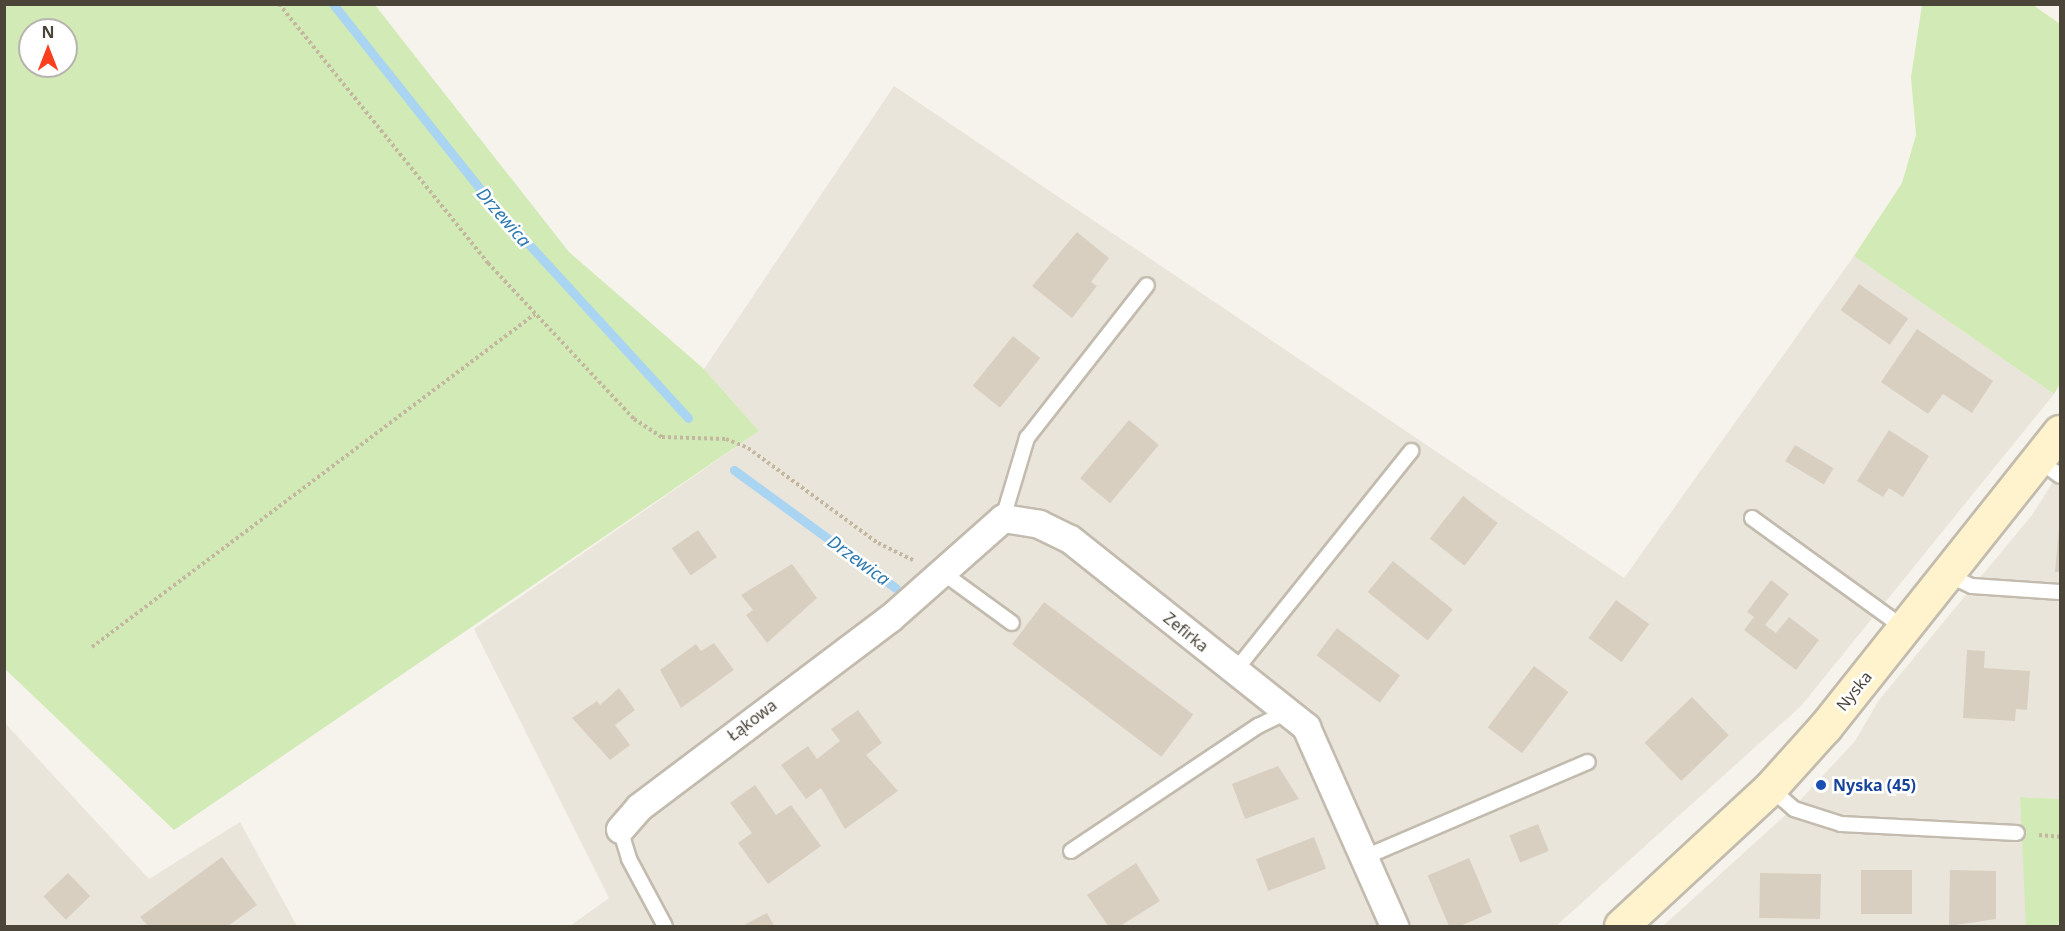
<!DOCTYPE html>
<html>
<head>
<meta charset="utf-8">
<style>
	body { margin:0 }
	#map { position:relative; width:2065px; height:931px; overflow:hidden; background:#f6f3ec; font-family:"Noto Sans",sans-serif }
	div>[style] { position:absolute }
	.residential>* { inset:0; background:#eae5da }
	.green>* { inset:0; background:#d2eab5 }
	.stream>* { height:9px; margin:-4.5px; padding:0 4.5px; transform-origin:4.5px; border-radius:4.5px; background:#a9d4f2 }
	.building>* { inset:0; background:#d8cfc1; transform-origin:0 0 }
	.path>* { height:4px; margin-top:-2px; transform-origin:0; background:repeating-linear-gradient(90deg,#c4b79f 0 3px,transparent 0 6px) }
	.roads { filter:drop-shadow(2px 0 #c2bbae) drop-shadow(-2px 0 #c2bbae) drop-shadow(0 2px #c2bbae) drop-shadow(0 -2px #c2bbae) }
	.lane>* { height:14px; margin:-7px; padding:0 7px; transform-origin:7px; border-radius:7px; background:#fff }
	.street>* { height:27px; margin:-13.5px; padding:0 13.5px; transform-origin:13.5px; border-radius:13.5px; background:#fff }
	.secondary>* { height:33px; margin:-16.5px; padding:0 16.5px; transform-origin:16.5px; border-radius:16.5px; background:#fff3cd }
	.dots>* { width:16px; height:16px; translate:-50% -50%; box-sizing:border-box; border:3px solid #fff; border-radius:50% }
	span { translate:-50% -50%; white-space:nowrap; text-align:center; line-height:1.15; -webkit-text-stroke:5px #fff; paint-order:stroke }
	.street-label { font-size:16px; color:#4b4439 }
	.transit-label { font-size:16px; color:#164399; font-weight:700 }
	.left { translate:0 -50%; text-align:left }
	.water-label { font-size:18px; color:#2e7ab2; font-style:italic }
	.frame { position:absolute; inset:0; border:6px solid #4b4439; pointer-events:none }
	.north { position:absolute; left:18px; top:18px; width:60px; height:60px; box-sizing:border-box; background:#fff; border:2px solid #b7b4b0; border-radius:50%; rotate:0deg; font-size:16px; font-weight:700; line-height:24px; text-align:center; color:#4b4439 }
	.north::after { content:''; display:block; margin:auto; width:21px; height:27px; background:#fc3f1d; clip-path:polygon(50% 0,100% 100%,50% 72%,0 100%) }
</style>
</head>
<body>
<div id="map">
	<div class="residential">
		<div style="clip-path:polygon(894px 86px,1624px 578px,1854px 256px,2054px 394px,1801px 706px,1556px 926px,570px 926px,609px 898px,474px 629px,759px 431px,704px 369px)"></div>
		<div style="clip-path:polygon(2060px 471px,2060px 799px,2020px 797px,2027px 926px,1663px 926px,1792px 809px,1855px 741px,1879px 700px,2032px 515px)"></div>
		<div style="clip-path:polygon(4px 722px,149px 879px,240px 822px,297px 926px,5px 926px)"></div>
	</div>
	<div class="green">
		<div style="clip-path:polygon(evenodd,4px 5px,375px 5px,569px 252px,704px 369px,759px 431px,174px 830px,5px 669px,4px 5px,30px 30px,66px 30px,66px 66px,30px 66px,30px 30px)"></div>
		<div style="clip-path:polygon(1922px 5px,2033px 5px,2060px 24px,2060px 384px,2054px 394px,1854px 256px,1902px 183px,1916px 135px,1911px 77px)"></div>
		<div style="clip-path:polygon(2020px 797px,2060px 799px,2060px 926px,2026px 926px)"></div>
	</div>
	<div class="stream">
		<div style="left:333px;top:4px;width:256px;rotate:51.5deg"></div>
		<div style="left:492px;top:204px;width:290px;rotate:47.5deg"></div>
		<div style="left:734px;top:470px;width:200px;rotate:36.1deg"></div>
	</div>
	<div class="building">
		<div style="clip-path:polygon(1077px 232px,1109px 258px,1091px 282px,1097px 286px,1072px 318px,1032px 286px)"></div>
		<div style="left:1859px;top:284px;width:60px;height:32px;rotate:35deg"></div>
		<div style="clip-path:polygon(1917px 329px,1993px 381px,1972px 413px,1943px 394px,1928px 414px,1881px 382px)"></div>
		<div style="left:1013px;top:336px;width:35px;height:64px;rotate:39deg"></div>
		<div style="left:1129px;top:420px;width:39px;height:76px;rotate:40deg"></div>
		<div style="clip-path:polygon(1889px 430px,1929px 456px,1903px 497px,1889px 488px,1883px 497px,1857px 481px)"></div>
		<div style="left:1795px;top:445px;width:45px;height:19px;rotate:31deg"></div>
		<div style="left:1463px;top:496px;width:44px;height:54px;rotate:38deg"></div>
		<div style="clip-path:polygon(2060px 516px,2060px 572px,2055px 572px)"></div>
		<div style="left:698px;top:530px;width:33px;height:32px;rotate:55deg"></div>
		<div style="left:1393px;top:561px;width:77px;height:40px;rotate:39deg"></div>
		<div style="clip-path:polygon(792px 564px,817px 598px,767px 643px,746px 615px,753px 610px,741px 595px)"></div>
		<div style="clip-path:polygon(1771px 580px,1789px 594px,1765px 625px,1776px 633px,1789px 617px,1819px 640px,1796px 670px,1744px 630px,1754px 617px,1747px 612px)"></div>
		<div style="left:1616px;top:600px;width:41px;height:47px;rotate:36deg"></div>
		<div style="left:1044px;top:602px;width:187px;height:53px;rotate:37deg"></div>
		<div style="left:1337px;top:628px;width:79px;height:34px;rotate:37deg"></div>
		<div style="clip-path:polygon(714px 643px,734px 670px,681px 708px,660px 670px,696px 644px,701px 651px)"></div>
		<div style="clip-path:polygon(1967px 650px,1985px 651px,1984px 668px,2030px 671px,2027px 710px,2016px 709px,2015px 721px,1963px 718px)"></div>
		<div style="left:1534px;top:666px;width:43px;height:77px;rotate:37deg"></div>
		<div style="clip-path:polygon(619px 688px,635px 710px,615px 725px,630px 745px,610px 760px,572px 718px,597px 701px,600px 705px)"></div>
		<div style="left:1692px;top:697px;width:53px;height:66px;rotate:46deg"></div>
		<div style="clip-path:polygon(858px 710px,882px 743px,866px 755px,898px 791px,845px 829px,821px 788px,806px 799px,781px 765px,808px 746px,817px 759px,840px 741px,831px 729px)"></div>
		<div style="clip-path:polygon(1278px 766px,1299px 799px,1245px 819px,1232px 784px)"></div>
		<div style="clip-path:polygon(755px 785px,776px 815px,791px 805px,821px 846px,768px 884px,738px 843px,752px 833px,730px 803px)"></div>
		<div style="left:1538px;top:824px;width:29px;height:31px;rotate:68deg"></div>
		<div style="left:1314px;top:837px;width:34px;height:62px;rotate:69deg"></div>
		<div style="clip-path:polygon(222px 857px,257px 905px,228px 926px,148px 926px,140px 917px)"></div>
		<div style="left:1469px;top:858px;width:59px;height:45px;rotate:67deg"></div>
		<div style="clip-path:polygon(1136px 863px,1160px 901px,1120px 926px,1108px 926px,1087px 895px)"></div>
		<div style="left:1861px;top:870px;width:51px;height:44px"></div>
		<div style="clip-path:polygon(1950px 870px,1996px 871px,1996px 919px,1949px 926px)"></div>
		<div style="left:68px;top:873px;width:32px;height:34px;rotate:46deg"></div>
		<div style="left:1760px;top:873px;width:61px;height:45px;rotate:1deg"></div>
		<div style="clip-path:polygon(767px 913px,774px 926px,742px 926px)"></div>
	</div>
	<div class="path">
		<div style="left:279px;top:4px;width:333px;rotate:51.1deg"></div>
		<div style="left:488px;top:263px;width:214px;rotate:46.9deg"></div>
		<div style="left:634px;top:419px;width:33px;rotate:33deg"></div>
		<div style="left:662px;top:437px;width:64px;rotate:1.8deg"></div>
		<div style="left:726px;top:439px;width:24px;rotate:22deg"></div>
		<div style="left:748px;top:448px;width:161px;rotate:36.2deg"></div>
		<div style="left:878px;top:543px;width:39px;rotate:26deg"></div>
		<div style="left:92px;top:647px;width:554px;rotate:-36.93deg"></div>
		<div style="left:2039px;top:835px;width:21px;rotate:5deg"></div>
	</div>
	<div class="roads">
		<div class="lane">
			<div style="left:2039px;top:460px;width:26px;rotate:37deg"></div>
			<div style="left:1003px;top:518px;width:84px;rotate:-73.3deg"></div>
			<div style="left:1027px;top:438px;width:194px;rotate:-51.9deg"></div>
			<div style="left:1752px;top:518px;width:188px;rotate:35.9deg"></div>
			<div style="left:939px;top:570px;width:90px;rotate:36deg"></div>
			<div style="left:1948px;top:575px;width:26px;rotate:25deg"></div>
			<div style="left:1972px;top:586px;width:88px;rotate:3.9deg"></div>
			<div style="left:1235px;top:671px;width:282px;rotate:-51.3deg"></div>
			<div style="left:1770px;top:788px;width:32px;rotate:41deg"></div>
			<div style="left:1794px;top:809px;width:49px;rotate:17.7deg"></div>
			<div style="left:1841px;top:824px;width:176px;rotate:2.9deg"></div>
			<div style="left:620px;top:829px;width:31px;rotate:73deg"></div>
			<div style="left:629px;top:859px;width:76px;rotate:61.8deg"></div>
			<div style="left:1071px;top:851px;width:225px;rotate:-33.8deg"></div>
			<div style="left:1258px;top:726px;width:34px;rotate:-26deg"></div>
			<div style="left:1365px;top:857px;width:242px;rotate:-23.1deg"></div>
		</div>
		<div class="street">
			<div style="left:620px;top:829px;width:29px;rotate:-49deg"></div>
			<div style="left:639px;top:807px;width:314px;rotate:-37deg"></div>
			<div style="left:890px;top:618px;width:151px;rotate:-41.5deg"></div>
			<div style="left:1003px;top:518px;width:36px;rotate:9deg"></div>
			<div style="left:1039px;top:524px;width:34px;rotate:26deg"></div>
			<div style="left:1070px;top:539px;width:302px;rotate:38.5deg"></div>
			<div style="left:1306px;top:727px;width:218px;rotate:66.1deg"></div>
		</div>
		<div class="secondary">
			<div style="left:1621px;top:926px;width:203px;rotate:-42.8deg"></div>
			<div style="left:1770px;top:788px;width:82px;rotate:-48deg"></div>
			<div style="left:1825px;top:727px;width:377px;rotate:-51.5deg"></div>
		</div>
	</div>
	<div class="dots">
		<div style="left:1821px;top:785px;background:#1a4fb4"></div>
	</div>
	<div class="street-label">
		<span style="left:1186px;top:632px;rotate:39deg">Zefirka</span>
		<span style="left:1854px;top:691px;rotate:-51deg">Nyska</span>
		<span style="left:752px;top:720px;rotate:-37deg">Łąkowa</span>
	</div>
	<div class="transit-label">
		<span class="left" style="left:1833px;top:785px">Nyska (45)</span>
	</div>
	<div class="water-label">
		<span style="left:504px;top:217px;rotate:49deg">Drzewica</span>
		<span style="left:859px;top:560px;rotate:36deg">Drzewica</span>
	</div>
	<div class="frame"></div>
	<div class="north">N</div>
</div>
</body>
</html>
